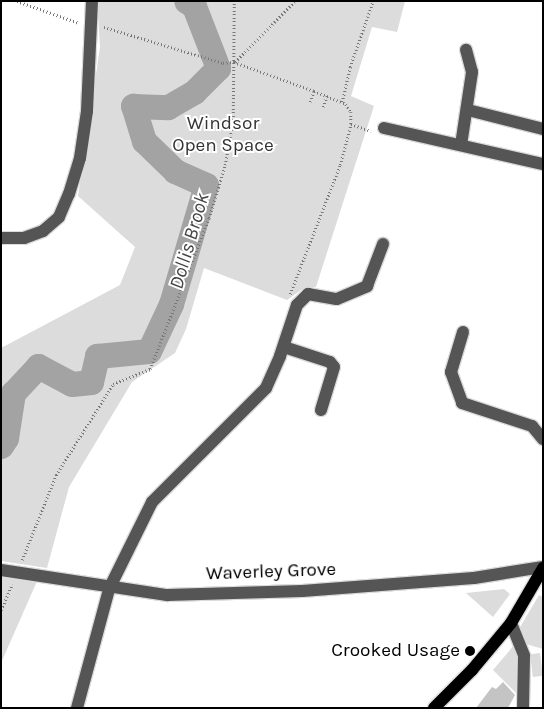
<!DOCTYPE html>
<html>
<head>
<meta charset="utf-8">
<style>
	body { margin:0 }
	#map { position:relative; width:544px; height:709px; overflow:hidden; background:#fff; font-family:Karla,sans-serif }
	div>[style] { position:absolute }
	.green>* { inset:0; background:#dcdcdc; transform-origin:0 0 }
	.river>* { height:25px; margin:-12.5px; padding:0 12.5px; transform-origin:12.5px; border-radius:12.5px; background:#a3a3a3 }
	.building>* { inset:0; background:#c4c4c4 }
	.path>* { height:2.5px; margin-top:-1.25px; transform-origin:0; background:repeating-linear-gradient(90deg,#777 0 1px,transparent 0 3.5px) }
	.roads { filter:drop-shadow(1px 0 #dbdbdb) drop-shadow(-1px 0 #dbdbdb) drop-shadow(0 1px #dbdbdb) drop-shadow(0 -1px #dbdbdb) }
	.minor>* { height:12px; margin:-6px; padding:0 6px; transform-origin:6px; border-radius:6px; background:#555 }
	.major>* { height:12px; margin:-6px; padding:0 6px; transform-origin:6px; border-radius:6px; background:#000 }
	.dots>* { width:14px; height:14px; translate:-50% -50%; box-sizing:border-box; border:2px solid #fff; border-radius:50% }
	span { translate:-50% -50%; white-space:nowrap; text-align:center; line-height:1.15; -webkit-text-stroke:4px #fff; paint-order:stroke }
	.park-label { font-size:19px; color:#333 }
	.street-label { font-size:19px; color:#000 }
	.poi-label { font-size:19px; color:#000 }
	.right { translate:-100% -50%; text-align:right }
	.water-label { font-size:20px; color:#444; font-style:italic }
	.frame { position:absolute; inset:0; border:2px solid #000; pointer-events:none }
</style>
</head>
<body>
<div id="map">
	<div class="green">
		<div style="clip-path:polygon(97px 1px,405px 1px,397px 32px,372px 27px,351px 96px,374px 106px,316px 287px,301px 290px,287px 300px,204px 268px,186px 329px,175px 353px,132px 382px,69px 487px,47px 568px,1px 561px,1px 348px,120px 285px,135px 247px,78px 196px,100px 47px)"></div>
		<div style="clip-path:polygon(1px 578px,38px 579px,1px 663px)"></div>
		<div style="clip-path:polygon(504px 589px,510px 594px,493px 617px,466px 593px)"></div>
		<div style="clip-path:polygon(539px 595px,543px 597px,543px 649px,526px 644px,519px 629px)"></div>
		<div style="clip-path:polygon(515px 644px,520px 655px,521px 698px,493px 670px)"></div>
		<div style="left:540px;top:653px;width:23px;height:10px;rotate:83deg"></div>
	</div>
	<div class="river">
		<div style="left:1px;top:446px;width:9px;rotate:-58deg"></div>
		<div style="left:6px;top:438px;width:46px;rotate:-81.2deg"></div>
		<div style="left:13px;top:393px;width:37px;rotate:-47deg"></div>
		<div style="left:38px;top:366px;width:38px;rotate:28deg"></div>
		<div style="left:72px;top:384px;width:19px;rotate:-6deg"></div>
		<div style="left:91px;top:382px;width:27px;rotate:-77deg"></div>
		<div style="left:97px;top:356px;width:52px;rotate:-5.5deg"></div>
		<div style="left:149px;top:351px;width:52px;rotate:-64.9deg"></div>
		<div style="left:171px;top:304px;width:124px;rotate:-73.6deg"></div>
		<div style="left:206px;top:185px;width:34px;rotate:-156deg"></div>
		<div style="left:175px;top:171px;width:43px;rotate:-135.9deg"></div>
		<div style="left:144px;top:141px;width:37px;rotate:-107deg"></div>
		<div style="left:133px;top:106px;width:35px;rotate:2deg"></div>
		<div style="left:168px;top:107px;width:30px;rotate:-30deg"></div>
		<div style="left:194px;top:92px;width:34px;rotate:-45deg"></div>
		<div style="left:218px;top:68px;width:66px;rotate:-111.2deg"></div>
		<div style="left:194px;top:6px;width:9px;rotate:-148deg"></div>
	</div>
	<div class="building">
		<div style="clip-path:polygon(503px 682px,515px 695px,508px 708px,476px 708px,492px 687px,496px 689px)"></div>
	</div>
	<div class="path">
		<div style="left:17px;top:1px;width:66px;rotate:19.5deg"></div>
		<div style="left:104px;top:27px;width:124px;rotate:16.8deg"></div>
		<div style="left:223px;top:63px;width:11px;rotate:-5deg"></div>
		<div style="left:234px;top:62px;width:85px;rotate:19.9deg"></div>
		<div style="left:314px;top:91px;width:35px;rotate:22deg"></div>
		<div style="left:346px;top:104px;width:9px;rotate:58deg"></div>
		<div style="left:351px;top:112px;width:12px;rotate:90deg"></div>
		<div style="left:351px;top:124px;width:21px;rotate:19deg"></div>
		<div style="left:235px;top:62px;width:86px;rotate:-45.5deg"></div>
		<div style="left:310px;top:102px;width:12px;rotate:-70deg"></div>
		<div style="left:342px;top:102px;width:36px;rotate:-77deg"></div>
		<div style="left:350px;top:67px;width:70px;rotate:-70.8deg"></div>
		<div style="left:323px;top:107px;width:12px;rotate:-70deg"></div>
		<div style="left:290px;top:294px;width:138px;rotate:-68.8deg"></div>
		<div style="left:340px;top:165px;width:42px;rotate:-75deg"></div>
		<div style="left:22px;top:560px;width:92px;rotate:-68.2deg"></div>
		<div style="left:56px;top:475px;width:107px;rotate:-57.9deg"></div>
		<div style="left:113px;top:384px;width:40px;rotate:-22deg"></div>
		<div style="left:150px;top:369px;width:162px;rotate:-68.7deg"></div>
		<div style="left:209px;top:218px;width:55px;rotate:-73.2deg"></div>
		<div style="left:225px;top:165px;width:46px;rotate:-79.9deg"></div>
		<div style="left:233px;top:120px;width:119px;rotate:-89.5deg"></div>
		<div style="left:1px;top:610px;width:28px;rotate:-67deg"></div>
	</div>
	<div class="roads">
		<div class="minor">
			<div style="left:468px;top:110px;width:77px;rotate:14.2deg"></div>
			<div style="left:384px;top:128px;width:163px;rotate:12.8deg"></div>
			<div style="left:461px;top:145px;width:74px;rotate:-81.4deg"></div>
			<div style="left:472px;top:72px;width:23px;rotate:-105deg"></div>
			<div style="left:1px;top:238px;width:23px"></div>
			<div style="left:24px;top:238px;width:20px;rotate:-20deg"></div>
			<div style="left:43px;top:231px;width:21px;rotate:-41deg"></div>
			<div style="left:59px;top:217px;width:25px;rotate:-67deg"></div>
			<div style="left:69px;top:194px;width:38px;rotate:-73deg"></div>
			<div style="left:80px;top:158px;width:48px;rotate:-81.5deg"></div>
			<div style="left:87px;top:111px;width:110px;rotate:-87.4deg"></div>
			<div style="left:463px;top:332px;width:42px;rotate:106.7deg"></div>
			<div style="left:451px;top:372px;width:33px;rotate:70deg"></div>
			<div style="left:462px;top:403px;width:74px;rotate:18.2deg"></div>
			<div style="left:532px;top:426px;width:17px;rotate:50deg"></div>
			<div style="left:284px;top:347px;width:48px;rotate:18.1deg"></div>
			<div style="left:330px;top:362px;width:6px;rotate:51deg"></div>
			<div style="left:334px;top:367px;width:45px;rotate:106.8deg"></div>
			<div style="left:1px;top:570px;width:168px;rotate:8.6deg"></div>
			<div style="left:167px;top:595px;width:135px;rotate:-1.7deg"></div>
			<div style="left:302px;top:591px;width:172px;rotate:-4.3deg"></div>
			<div style="left:474px;top:578px;width:70px;rotate:-9.1deg"></div>
			<div style="left:511px;top:623px;width:35px;rotate:68deg"></div>
			<div style="left:524px;top:656px;width:52px;rotate:91.1deg"></div>
			<div style="left:77px;top:708px;width:123px;rotate:-74.9deg"></div>
			<div style="left:109px;top:589px;width:97px;rotate:-63.7deg"></div>
			<div style="left:152px;top:502px;width:161px;rotate:-45deg"></div>
			<div style="left:266px;top:388px;width:35px;rotate:-66deg"></div>
			<div style="left:280px;top:356px;width:54px;rotate:-71.6deg"></div>
			<div style="left:297px;top:305px;width:16px;rotate:-45deg"></div>
			<div style="left:308px;top:294px;width:29px;rotate:10deg"></div>
			<div style="left:337px;top:299px;width:33px;rotate:-23deg"></div>
			<div style="left:367px;top:286px;width:45px;rotate:-69.1deg"></div>
		</div>
		<div class="major">
			<div style="left:434px;top:708px;width:54px;rotate:-45deg"></div>
			<div style="left:472px;top:670px;width:61px;rotate:-50.3deg"></div>
			<div style="left:511px;top:623px;width:64px;rotate:-59.8deg"></div>
		</div>
	</div>
	<div class="dots">
		<div style="left:470px;top:651px;background:#000"></div>
	</div>
	<div class="park-label">
		<span style="left:223px;top:135px">Windsor<br>Open Space</span>
	</div>
	<div class="street-label">
		<span style="left:271px;top:572px;rotate:-2deg">Waverley Grove</span>
	</div>
	<div class="poi-label">
		<span class="right" style="left:460px;top:651px">Crooked Usage</span>
	</div>
	<div class="water-label">
		<span style="left:189px;top:241px;rotate:-74deg">Dollis Brook</span>
	</div>
	<div class="frame"></div>
</div>
</body>
</html>
